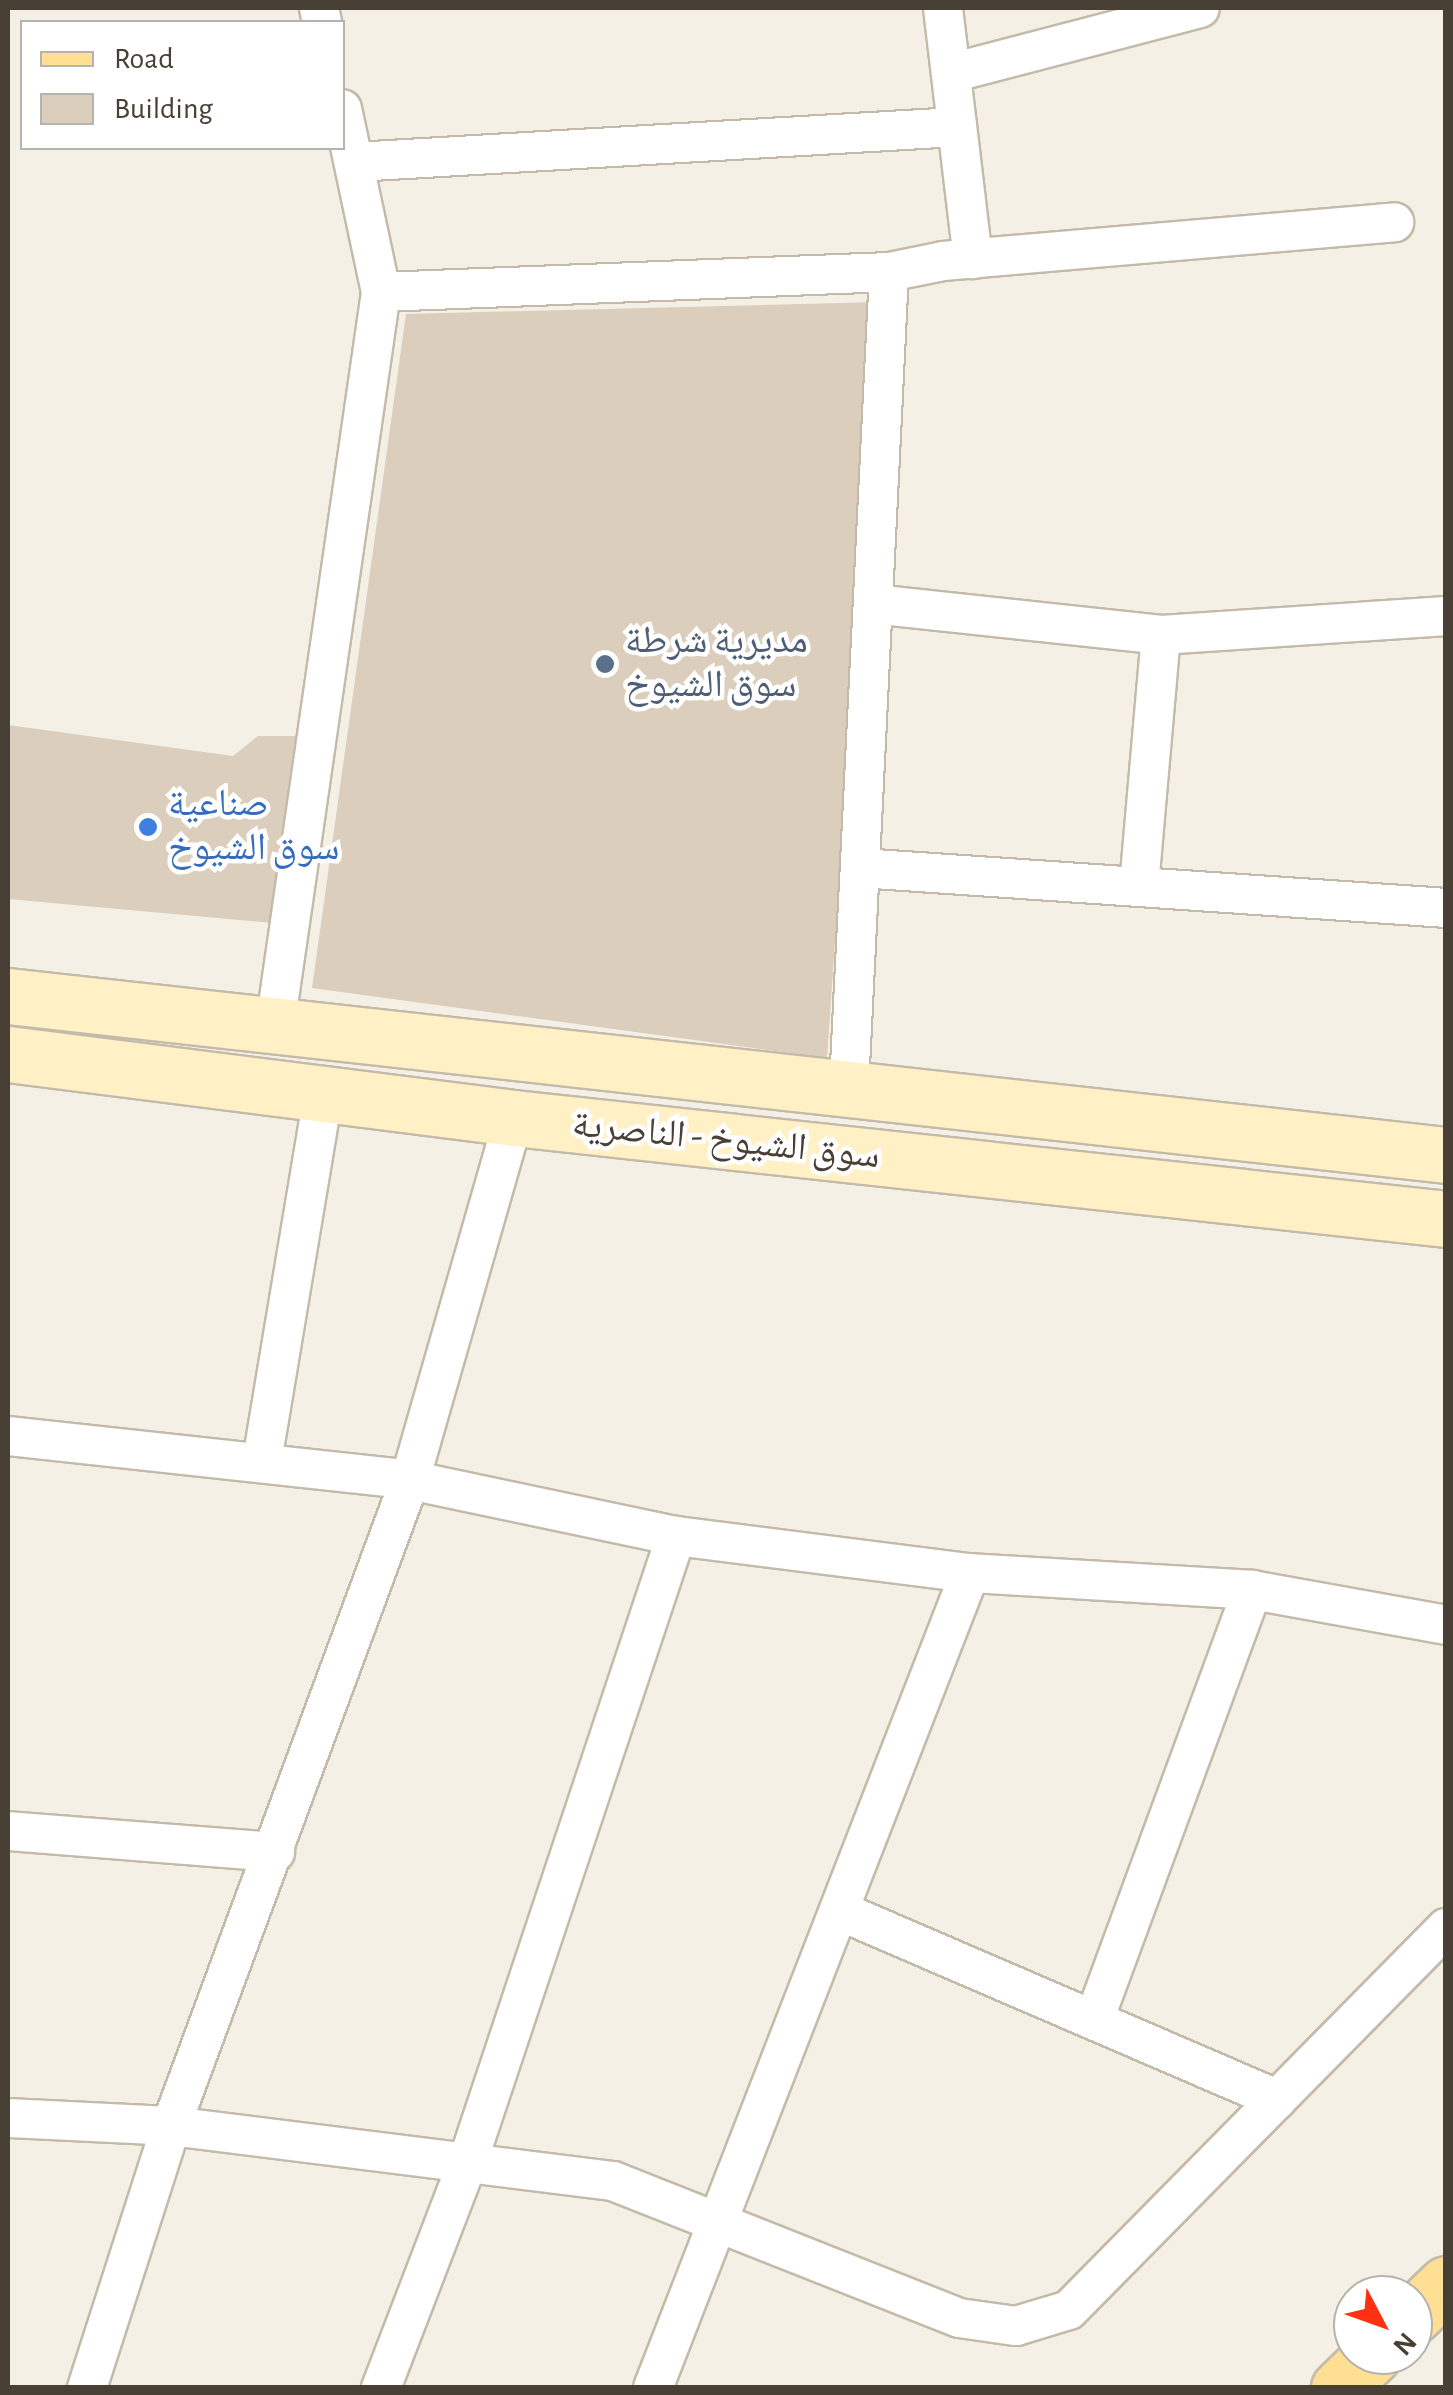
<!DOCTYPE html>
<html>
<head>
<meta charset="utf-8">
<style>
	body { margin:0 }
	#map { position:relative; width:1453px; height:2395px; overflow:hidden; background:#f5f0e5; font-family:"Alegreya Sans","Noto Naskh Arabic",sans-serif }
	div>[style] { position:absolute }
	.building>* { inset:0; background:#dbcebc }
	.roads { filter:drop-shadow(2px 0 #c4baaa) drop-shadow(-2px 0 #c4baaa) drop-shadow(0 2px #c4baaa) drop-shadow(0 -2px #c4baaa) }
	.minor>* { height:38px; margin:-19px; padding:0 19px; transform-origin:19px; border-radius:19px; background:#fff }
	.secondary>* { height:55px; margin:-27.5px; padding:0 27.5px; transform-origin:27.5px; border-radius:27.5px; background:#fff0c5 }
	.primary>* { height:55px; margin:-27.5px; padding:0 27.5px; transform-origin:27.5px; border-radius:27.5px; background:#ffdf94 }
	.dots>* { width:28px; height:28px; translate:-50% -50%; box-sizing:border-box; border:5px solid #fff; border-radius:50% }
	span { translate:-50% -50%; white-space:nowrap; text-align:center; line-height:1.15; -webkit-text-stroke:9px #fff; paint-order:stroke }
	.service-label { font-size:38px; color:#4e5e75 }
	.left { translate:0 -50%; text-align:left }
	.shop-label { font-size:38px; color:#366cbe }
	.street-label { font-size:38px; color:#484034 }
	.frame { position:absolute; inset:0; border:10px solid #484034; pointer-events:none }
	.legend { position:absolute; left:20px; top:20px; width:325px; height:130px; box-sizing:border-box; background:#fff; border:2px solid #b6b3ae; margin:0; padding:12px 18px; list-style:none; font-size:30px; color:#484034 }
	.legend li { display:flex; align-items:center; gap:20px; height:50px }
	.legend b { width:50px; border:2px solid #b6b3ae }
	.north { position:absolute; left:1333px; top:2275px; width:100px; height:100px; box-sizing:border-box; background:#fff; border:2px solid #b6b3ae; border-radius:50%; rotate:131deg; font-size:28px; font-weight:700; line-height:40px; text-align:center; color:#484034 }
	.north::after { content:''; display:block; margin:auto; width:35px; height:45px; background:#ff3112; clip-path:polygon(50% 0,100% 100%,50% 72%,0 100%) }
</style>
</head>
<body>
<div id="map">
	<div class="building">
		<div style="clip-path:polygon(879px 302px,827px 1058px,312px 988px,406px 314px)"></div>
		<div style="clip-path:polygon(8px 725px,233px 756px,258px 736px,302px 736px,273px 923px,8px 899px)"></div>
	</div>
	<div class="roads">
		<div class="minor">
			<div style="left:319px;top:8px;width:14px;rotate:78deg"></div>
			<div style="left:943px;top:8px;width:253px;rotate:83.2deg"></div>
			<div style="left:951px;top:73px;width:257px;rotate:-14.6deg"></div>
			<div style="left:355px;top:162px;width:603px;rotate:-3.33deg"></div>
			<div style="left:889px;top:272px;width:55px;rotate:-11.5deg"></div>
			<div style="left:943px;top:261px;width:453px;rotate:-4.9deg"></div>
			<div style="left:381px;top:292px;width:508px;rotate:-2.25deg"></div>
			<div style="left:889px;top:272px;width:816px;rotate:92.81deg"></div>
			<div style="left:873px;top:604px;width:290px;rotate:6.1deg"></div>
			<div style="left:1161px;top:635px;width:286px;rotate:-3.8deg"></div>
			<div style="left:860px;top:868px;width:587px;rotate:3.9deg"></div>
			<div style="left:1139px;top:886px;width:252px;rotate:-85deg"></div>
			<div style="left:275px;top:1026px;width:742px;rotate:-81.78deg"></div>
			<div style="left:381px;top:292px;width:187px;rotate:-102deg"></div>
			<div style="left:8px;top:1436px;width:404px;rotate:6.2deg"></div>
			<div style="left:410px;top:1480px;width:272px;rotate:11.9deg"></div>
			<div style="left:676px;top:1536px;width:296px;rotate:7.2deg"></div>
			<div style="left:970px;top:1573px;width:283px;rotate:3.4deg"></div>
			<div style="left:1252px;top:1590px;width:197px;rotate:10.2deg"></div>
			<div style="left:262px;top:1461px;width:374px;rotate:-80.5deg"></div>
			<div style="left:8px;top:1831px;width:268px;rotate:4.5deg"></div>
			<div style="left:840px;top:1911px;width:476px;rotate:23.3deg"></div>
			<div style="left:1094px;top:2020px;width:458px;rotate:-69.8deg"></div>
			<div style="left:8px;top:2118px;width:163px;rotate:2.8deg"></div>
			<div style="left:171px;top:2126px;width:445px;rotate:7.1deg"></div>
			<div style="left:613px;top:2181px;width:372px;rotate:21.6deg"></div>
			<div style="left:959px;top:2318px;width:58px;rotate:8deg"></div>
			<div style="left:1016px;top:2326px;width:55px;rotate:-16.8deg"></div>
			<div style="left:1069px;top:2310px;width:537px;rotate:-45.38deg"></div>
			<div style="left:87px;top:2388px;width:275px;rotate:-72.2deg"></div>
			<div style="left:171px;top:2126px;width:689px;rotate:-69.7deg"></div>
			<div style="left:410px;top:1480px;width:377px;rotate:-74deg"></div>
			<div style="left:381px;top:2388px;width:243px;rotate:-69deg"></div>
			<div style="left:468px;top:2161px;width:659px;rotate:-71.59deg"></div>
			<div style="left:653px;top:2388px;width:874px;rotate:-68.75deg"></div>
		</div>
		<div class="secondary">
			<div style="left:8px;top:996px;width:1447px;rotate:6.31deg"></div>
			<div style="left:8px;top:1054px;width:510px;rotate:7.21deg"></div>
			<div style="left:514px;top:1118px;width:937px;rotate:6.18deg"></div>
		</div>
		<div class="primary">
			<div style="left:1413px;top:2316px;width:46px;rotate:-44.1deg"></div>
			<div style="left:1339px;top:2388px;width:47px;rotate:-44.1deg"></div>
		</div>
	</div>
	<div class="dots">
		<div style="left:605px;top:664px;background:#5c6f8a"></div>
		<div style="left:148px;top:827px;background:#3f7fe0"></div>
	</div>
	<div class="service-label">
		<span class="left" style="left:625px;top:664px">مديرية شرطة<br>سوق الشيوخ</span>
	</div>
	<div class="shop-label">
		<span class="left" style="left:168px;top:827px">صناعية<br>سوق الشيوخ</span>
	</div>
	<div class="street-label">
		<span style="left:726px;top:1141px;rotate:6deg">سوق الشيوخ - الناصرية</span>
	</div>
	<div class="frame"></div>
	<ul class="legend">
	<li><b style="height:12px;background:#ffdf94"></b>Road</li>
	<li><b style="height:28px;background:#dbcebc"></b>Building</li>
	</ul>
	<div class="north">N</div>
</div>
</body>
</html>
